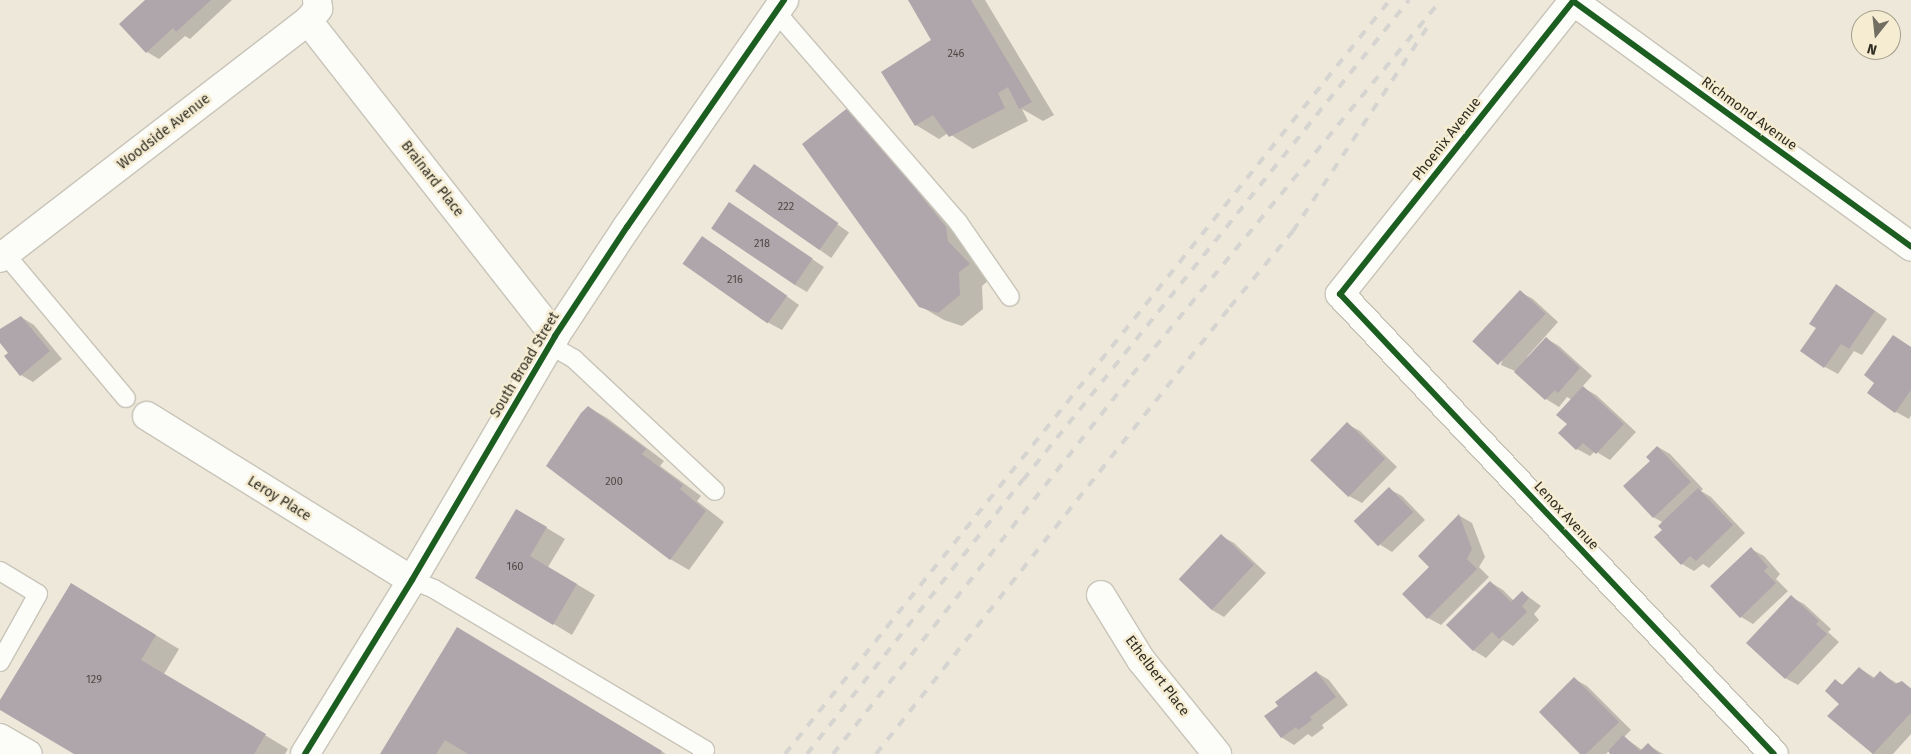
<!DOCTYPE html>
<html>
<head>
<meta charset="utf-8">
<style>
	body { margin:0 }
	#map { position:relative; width:1911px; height:754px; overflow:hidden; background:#ede8da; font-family:"Fira Sans",sans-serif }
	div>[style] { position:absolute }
	.shadow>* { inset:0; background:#0003; transform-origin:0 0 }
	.building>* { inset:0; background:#afa6ac; transform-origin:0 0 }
	.roads { filter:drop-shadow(1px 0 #c8c4b8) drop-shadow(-1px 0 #c8c4b8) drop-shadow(0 1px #c8c4b8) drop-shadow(0 -1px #c8c4b8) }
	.lane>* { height:18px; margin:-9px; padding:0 9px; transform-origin:9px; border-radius:9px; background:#fcfcf9 }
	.street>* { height:28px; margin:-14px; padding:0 14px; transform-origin:14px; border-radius:14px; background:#fcfcf9 }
	.rail>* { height:4px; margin-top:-2px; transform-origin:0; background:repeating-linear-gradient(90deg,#d6d4d0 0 9px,transparent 0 18px) }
	.cycleway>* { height:6px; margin:-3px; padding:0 3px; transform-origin:3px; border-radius:3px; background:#1b5e20 }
	span { translate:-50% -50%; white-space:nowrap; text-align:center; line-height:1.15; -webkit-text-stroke:5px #f5ecd2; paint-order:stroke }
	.number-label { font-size:11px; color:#4f4a44 }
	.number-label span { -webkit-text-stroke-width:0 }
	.street-label { font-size:14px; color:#2f2c22 }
	.north { position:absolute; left:1851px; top:10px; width:50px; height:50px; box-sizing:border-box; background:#f5ecd2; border:1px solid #a69f8c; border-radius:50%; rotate:196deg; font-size:14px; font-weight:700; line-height:20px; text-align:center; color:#2f2c22 }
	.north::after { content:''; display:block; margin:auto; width:18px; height:22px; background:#726e62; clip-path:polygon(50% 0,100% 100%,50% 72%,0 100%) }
</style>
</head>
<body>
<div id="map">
	<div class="shadow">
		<div style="clip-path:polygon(147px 0,232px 0,190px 39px,185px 36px,159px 59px,147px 52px)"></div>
		<div style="clip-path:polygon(910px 0,985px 0,1054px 115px,1043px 121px,1022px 109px,1028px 121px,973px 149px,948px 133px,939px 139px,916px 125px,883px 72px,933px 40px)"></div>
		<div style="clip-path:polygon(873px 121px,992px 277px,982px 286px,983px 309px,962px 326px,944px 320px,920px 306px)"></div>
		<div style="left:754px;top:166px;width:116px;height:31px;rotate:35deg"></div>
		<div style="clip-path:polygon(730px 204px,824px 267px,807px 292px,795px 285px)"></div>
		<div style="clip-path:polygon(715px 245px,799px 305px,782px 330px,769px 323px)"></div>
		<div style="clip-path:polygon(1837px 285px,1887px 319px,1862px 355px,1854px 351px,1838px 374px,1825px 367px,1817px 328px)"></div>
		<div style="clip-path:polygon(1520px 292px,1533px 299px,1558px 322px,1527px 357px,1529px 358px,1547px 339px,1559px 346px,1592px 376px,1582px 387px,1596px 395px,1636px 432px,1610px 460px,1595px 451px,1590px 456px,1577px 449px,1568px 424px,1572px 400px,1567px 397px,1559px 407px,1546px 399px,1515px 371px,1501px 365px)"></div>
		<div style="clip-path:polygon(21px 317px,34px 325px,62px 359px,33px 382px,21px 375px,9px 353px,0 341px,0 330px)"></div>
		<div style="clip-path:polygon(1911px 347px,1911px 415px,1909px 419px,1896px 412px)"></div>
		<div style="clip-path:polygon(588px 407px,607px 418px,664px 461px,660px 466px,701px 496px,697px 501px,724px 522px,689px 570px,670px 559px)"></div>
		<div style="clip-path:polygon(1347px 424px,1360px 431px,1397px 467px,1362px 503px,1349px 496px)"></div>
		<div style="clip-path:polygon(1658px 447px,1670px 454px,1703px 489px,1701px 491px,1711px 497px,1745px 533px,1709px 568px,1703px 564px,1694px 571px,1682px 564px,1664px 530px,1664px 523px,1653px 517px,1652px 461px)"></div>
		<div style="clip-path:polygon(1389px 489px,1402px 496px,1425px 520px,1392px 552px,1379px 544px,1356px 521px)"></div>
		<div style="clip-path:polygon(517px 510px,565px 539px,548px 567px,595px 595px,572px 635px,477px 578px)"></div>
		<div style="clip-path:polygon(1460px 516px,1472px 523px,1485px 557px,1479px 567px,1489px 577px,1441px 625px,1428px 618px,1431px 567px)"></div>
		<div style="clip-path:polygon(1221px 536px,1234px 543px,1266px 573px,1224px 617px,1212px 610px)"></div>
		<div style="clip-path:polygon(1751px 549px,1764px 556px,1780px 574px,1776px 579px,1788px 591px,1753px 624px,1741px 617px)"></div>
		<div style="clip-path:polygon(1490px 582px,1503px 590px,1514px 601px,1522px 592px,1541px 606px,1534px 614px,1539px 620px,1513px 646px,1503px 640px,1486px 658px,1473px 650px)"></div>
		<div style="clip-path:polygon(1791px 597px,1804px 604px,1831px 629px,1828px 632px,1839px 642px,1798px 685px,1785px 678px)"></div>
		<div style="clip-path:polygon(94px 598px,179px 649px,164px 674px,288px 749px,285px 754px,76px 754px,0 709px,0 703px)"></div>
		<div style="clip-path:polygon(487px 646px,666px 754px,381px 754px)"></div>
		<div style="clip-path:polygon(1859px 668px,1875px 678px,1880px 673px,1898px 684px,1902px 682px,1911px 688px,1911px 734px,1893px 754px,1873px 754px,1829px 715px,1840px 704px,1835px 681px,1843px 685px)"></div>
		<div style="clip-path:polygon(1316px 672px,1329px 680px,1348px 705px,1322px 725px,1324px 728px,1312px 737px,1308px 734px,1294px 745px,1281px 737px)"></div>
		<div style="clip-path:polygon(1574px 679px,1587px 686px,1631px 730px,1624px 737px,1642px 750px,1648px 745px,1663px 754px,1612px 754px,1609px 751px,1606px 754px,1582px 754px)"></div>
	</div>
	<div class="building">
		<div style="clip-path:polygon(145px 0,211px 0,176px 32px,173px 28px,146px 53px,119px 24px)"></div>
		<div style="clip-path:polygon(908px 0,971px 0,1032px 102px,1019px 109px,1008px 87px,998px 93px,1005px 108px,949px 137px,933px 115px,915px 126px,881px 72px,931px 40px)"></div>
		<div style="clip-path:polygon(850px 106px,946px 227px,948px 241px,970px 264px,959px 272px,960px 295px,938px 313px,919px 307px,802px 144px)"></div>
		<div style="left:754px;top:164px;width:103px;height:33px;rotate:35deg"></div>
		<div style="left:729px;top:202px;width:101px;height:32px;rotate:34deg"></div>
		<div style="left:702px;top:236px;width:104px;height:34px;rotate:35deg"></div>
		<div style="clip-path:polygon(1836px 284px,1875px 311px,1849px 349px,1841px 344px,1824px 368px,1800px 351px,1816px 328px,1809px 324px)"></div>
		<div style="left:1520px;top:290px;width:35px;height:70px;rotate:43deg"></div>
		<div style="clip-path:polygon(21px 316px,50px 351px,20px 376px,4px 356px,8px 353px,0 343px,0 329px)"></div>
		<div style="clip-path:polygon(1893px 335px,1911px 347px,1911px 390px,1895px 413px,1867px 393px,1874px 383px,1864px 375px)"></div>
		<div style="clip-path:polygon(1546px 337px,1580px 368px,1558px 393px,1555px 390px,1545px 400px,1514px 372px)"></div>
		<div style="clip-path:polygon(1583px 386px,1624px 424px,1596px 454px,1583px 443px,1576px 450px,1558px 433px,1567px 424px,1556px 415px)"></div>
		<div style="clip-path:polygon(588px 406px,646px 449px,642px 454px,683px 485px,680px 489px,706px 511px,670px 560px,546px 466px,581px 413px)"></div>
		<div style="left:1347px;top:422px;width:53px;height:53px;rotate:44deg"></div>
		<div style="clip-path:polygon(1657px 446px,1691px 482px,1653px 518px,1623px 486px,1650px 461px,1646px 457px)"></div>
		<div style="left:1389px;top:487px;width:35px;height:49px;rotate:46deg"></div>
		<div style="clip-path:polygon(1698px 488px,1733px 525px,1696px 561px,1690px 556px,1681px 565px,1654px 537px,1662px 530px,1658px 526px)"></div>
		<div style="clip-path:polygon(516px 509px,547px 527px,530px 556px,577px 584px,553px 625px,475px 578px)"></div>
		<div style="clip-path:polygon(1459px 514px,1472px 549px,1467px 559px,1477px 569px,1427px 619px,1402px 594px,1429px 567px,1418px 556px)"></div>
		<div style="left:1221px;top:534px;width:45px;height:62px;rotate:43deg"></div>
		<div style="clip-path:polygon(1751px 547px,1768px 567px,1764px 571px,1776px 583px,1740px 618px,1710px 586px)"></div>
		<div style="clip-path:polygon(1490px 581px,1511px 602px,1522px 591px,1529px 598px,1522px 606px,1527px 612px,1499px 639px,1492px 632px,1473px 651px,1446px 625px)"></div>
		<div style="clip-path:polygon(71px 583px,156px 635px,141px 660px,266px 734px,254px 754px,74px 754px,0 710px,0 700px)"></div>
		<div style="clip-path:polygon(1791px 595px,1819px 621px,1816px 624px,1827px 634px,1785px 679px,1746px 643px)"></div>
		<div style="clip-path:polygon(457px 627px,662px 751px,660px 754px,468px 754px,445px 740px,436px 754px,380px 754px)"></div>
		<div style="clip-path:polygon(1859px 667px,1873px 679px,1880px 671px,1895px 684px,1902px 681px,1911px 689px,1911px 713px,1873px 754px,1827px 716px,1839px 704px,1825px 691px,1835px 679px,1842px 685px)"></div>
		<div style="clip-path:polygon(1316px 671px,1336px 697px,1310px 717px,1312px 720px,1298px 730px,1296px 727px,1281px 738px,1264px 716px,1278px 706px,1275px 702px)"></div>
		<div style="clip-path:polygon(1574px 677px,1619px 722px,1586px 754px,1580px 754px,1539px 712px)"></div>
		<div style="clip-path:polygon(1623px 735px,1640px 751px,1648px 743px,1659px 754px,1610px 754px,1608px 751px)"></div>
	</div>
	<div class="roads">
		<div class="lane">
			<div style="left:776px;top:12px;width:278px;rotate:49.1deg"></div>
			<div style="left:958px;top:222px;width:91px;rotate:55.3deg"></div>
			<div style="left:5px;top:254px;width:188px;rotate:50deg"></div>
			<div style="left:550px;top:345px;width:28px;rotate:30deg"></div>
			<div style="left:574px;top:359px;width:193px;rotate:43.1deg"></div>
			<div style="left:0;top:571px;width:44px;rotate:31.2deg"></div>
			<div style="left:38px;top:594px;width:78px;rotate:119.2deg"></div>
			<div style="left:412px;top:580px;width:24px;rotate:22deg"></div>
			<div style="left:434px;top:589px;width:315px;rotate:30.7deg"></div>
			<div style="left:705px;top:750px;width:5px;rotate:127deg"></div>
		</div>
		<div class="street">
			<div style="left:1574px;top:0;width:376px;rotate:128.5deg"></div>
			<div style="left:1340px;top:294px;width:632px;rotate:46.67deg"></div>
			<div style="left:1573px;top:1px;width:418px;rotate:36deg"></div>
			<div style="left:308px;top:21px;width:400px;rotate:51.9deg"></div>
			<div style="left:0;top:258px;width:389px;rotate:-37.6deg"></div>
			<div style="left:308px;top:21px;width:16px;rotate:-50deg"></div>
			<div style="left:318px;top:9px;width:9px;rotate:-96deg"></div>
			<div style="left:147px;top:416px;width:312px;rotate:31.8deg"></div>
			<div style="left:1101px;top:595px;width:76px;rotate:58.4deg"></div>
			<div style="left:1141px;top:660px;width:121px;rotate:51deg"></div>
			<div style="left:0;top:738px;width:32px;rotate:30deg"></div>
			<div style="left:305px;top:754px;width:204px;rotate:-58.4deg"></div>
			<div style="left:412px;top:580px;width:283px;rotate:-59.6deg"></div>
			<div style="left:555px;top:336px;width:131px;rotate:-56.6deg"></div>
			<div style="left:627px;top:227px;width:276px;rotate:-55.3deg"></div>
		</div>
	</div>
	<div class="rail">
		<div style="left:785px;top:754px;width:967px;rotate:-51.26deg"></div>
		<div style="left:807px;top:754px;width:349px;rotate:-51.8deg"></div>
		<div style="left:1023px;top:480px;width:616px;rotate:-51.19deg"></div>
		<div style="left:833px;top:754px;width:483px;rotate:-51.7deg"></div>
		<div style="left:1132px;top:375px;width:486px;rotate:-50.5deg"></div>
		<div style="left:876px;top:754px;width:570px;rotate:-51.62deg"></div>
		<div style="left:1230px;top:307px;width:99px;rotate:-50.3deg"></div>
		<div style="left:1293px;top:231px;width:249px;rotate:-56.6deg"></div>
	</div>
	<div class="cycleway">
		<div style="left:1574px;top:0;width:376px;rotate:128.5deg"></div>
		<div style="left:1340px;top:294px;width:632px;rotate:46.67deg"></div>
		<div style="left:1573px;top:1px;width:418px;rotate:36deg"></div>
		<div style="left:305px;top:754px;width:204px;rotate:-58.4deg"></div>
		<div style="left:412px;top:580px;width:283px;rotate:-59.6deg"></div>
		<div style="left:555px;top:336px;width:131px;rotate:-56.6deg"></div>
		<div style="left:627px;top:227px;width:276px;rotate:-55.3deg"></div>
	</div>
	<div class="number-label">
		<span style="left:956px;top:54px">246</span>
		<span style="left:786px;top:207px">222</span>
		<span style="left:762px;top:244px">218</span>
		<span style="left:735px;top:280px">216</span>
		<span style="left:614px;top:482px">200</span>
		<span style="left:515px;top:567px">160</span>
		<span style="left:94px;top:680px">129</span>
	</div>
	<div class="street-label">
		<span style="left:1749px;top:114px;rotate:36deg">Richmond Avenue</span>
		<span style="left:164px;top:132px;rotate:-38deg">Woodside Avenue</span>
		<span style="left:1447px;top:139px;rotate:-52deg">Phoenix Avenue</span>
		<span style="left:432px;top:179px;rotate:52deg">Brainard Place</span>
		<span style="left:525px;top:365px;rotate:-59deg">South Broad Street</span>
		<span style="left:279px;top:499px;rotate:32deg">Leroy Place</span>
		<span style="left:1566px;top:516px;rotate:47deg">Lenox Avenue</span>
		<span style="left:1157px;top:676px;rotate:53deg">Ethelbert Place</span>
	</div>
	<div class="north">N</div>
</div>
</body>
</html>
